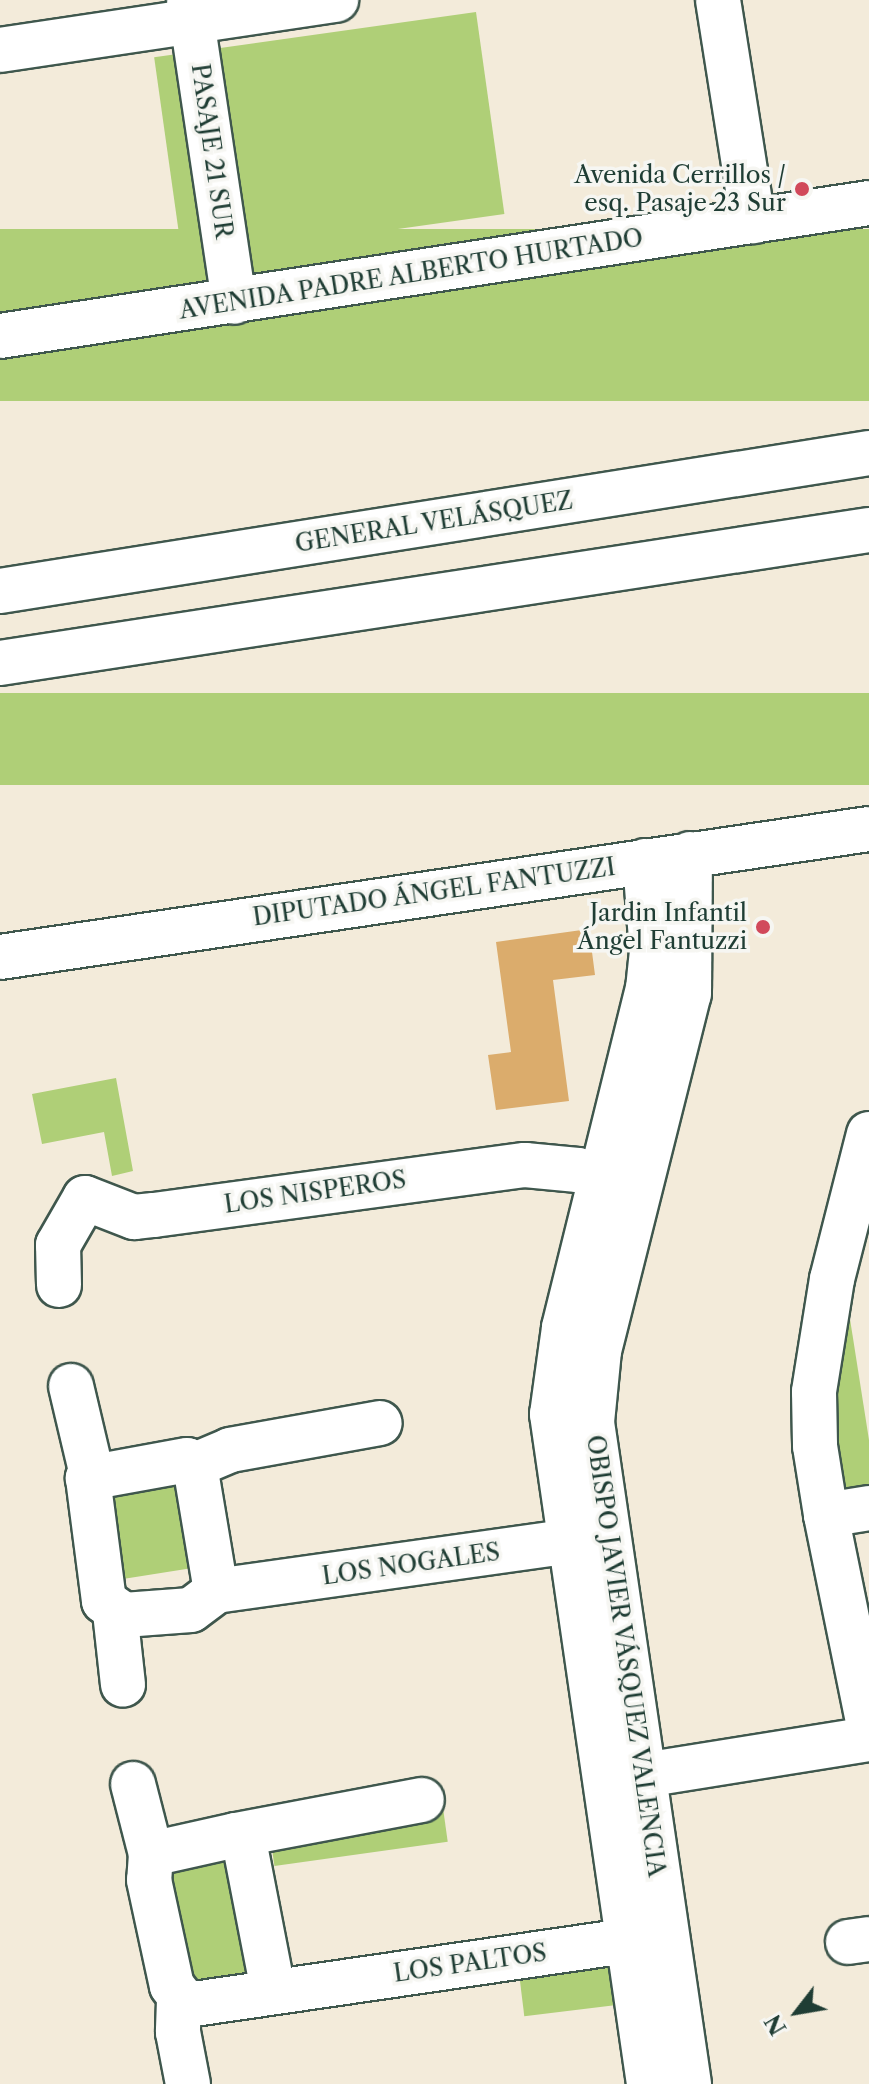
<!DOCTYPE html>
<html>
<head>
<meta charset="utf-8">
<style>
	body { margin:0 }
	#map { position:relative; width:869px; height:2084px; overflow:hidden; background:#f3ebda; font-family:"Libre Caslon Text",serif }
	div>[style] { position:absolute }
	.green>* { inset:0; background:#afcf77; transform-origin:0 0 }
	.building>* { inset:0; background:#dbac6c }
	.roads { filter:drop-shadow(2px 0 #3f574d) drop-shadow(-2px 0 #3f574d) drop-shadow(0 2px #3f574d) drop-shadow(0 -2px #3f574d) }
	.minor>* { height:44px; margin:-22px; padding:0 22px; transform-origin:22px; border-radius:22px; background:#fff }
	.highway>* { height:44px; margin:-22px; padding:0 22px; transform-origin:22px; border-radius:22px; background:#fff }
	.dots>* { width:22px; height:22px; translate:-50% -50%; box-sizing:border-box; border:4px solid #f6f6f2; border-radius:50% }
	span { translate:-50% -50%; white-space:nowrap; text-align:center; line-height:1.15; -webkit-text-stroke:7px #f6f6f2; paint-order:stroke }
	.street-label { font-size:24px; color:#1f3d34 }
	.poi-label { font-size:24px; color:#1f3d34 }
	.right { translate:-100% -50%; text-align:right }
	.north { position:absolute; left:757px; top:1972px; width:80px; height:80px; -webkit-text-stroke:6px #f6f6f2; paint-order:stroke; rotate:239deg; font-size:22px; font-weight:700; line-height:32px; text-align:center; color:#1f3d34 }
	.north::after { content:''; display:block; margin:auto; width:28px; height:36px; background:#1f3d34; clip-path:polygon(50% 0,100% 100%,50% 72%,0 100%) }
</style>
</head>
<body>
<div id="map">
	<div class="green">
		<div style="left:476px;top:12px;width:204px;height:325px;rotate:82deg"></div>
		<div style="left:869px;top:229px;width:172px;height:878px;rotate:90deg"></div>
		<div style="left:869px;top:693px;width:92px;height:878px;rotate:90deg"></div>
		<div style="clip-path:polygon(116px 1078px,133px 1171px,112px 1176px,104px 1132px,42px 1144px,32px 1094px)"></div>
		<div style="clip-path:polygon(847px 1300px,869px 1440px,869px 1486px,836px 1491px,821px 1402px)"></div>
		<div style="left:179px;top:1473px;width:96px;height:80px;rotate:81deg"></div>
		<div style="left:443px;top:1808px;width:34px;height:175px;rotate:82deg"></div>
		<div style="left:227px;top:1859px;width:125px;height:65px;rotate:79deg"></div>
		<div style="left:613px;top:1959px;width:46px;height:95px;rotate:83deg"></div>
	</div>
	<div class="building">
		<div style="clip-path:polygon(589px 929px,595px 975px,553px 980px,569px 1101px,496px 1110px,488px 1055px,511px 1052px,496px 942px)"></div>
	</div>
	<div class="roads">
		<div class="minor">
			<div style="left:189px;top:0;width:305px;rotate:81.5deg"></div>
			<div style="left:718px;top:0;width:224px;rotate:81deg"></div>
			<div style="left:0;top:50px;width:340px;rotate:-8.5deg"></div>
			<div style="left:0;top:336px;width:879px;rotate:-8.7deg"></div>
			<div style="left:645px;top:861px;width:90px;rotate:85.6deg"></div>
			<div style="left:652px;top:951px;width:37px;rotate:96deg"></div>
			<div style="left:648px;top:988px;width:350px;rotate:103.9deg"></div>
			<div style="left:564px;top:1328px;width:87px;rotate:97.9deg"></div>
			<div style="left:552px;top:1414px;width:677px;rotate:81.76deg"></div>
			<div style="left:0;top:957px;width:878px;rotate:-8.38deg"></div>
			<div style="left:869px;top:1134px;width:150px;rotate:104.3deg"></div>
			<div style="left:832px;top:1279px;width:114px;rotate:99.1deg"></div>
			<div style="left:814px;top:1392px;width:54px;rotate:88.9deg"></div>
			<div style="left:815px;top:1446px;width:70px;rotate:80.9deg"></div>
			<div style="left:826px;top:1515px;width:216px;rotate:78.5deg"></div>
			<div style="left:59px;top:1285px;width:40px;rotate:-91.4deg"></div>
			<div style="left:58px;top:1245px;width:54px;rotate:-60.1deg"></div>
			<div style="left:85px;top:1198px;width:53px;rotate:21.2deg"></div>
			<div style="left:134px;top:1217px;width:20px;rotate:-6deg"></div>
			<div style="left:154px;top:1215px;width:374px;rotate:-7.7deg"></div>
			<div style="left:525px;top:1165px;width:53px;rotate:5.4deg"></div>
			<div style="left:578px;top:1170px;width:52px;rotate:16.7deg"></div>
			<div style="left:71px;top:1386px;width:91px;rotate:76.7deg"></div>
			<div style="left:195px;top:1465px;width:38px;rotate:-23deg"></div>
			<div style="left:230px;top:1450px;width:152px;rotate:-10.2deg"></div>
			<div style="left:826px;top:1515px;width:44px;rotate:-9.2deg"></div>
			<div style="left:216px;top:1591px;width:128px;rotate:-99.5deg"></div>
			<div style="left:195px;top:1465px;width:9px;rotate:-148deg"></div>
			<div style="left:187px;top:1460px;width:101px;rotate:169.7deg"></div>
			<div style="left:88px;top:1478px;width:124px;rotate:82.6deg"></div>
			<div style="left:104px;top:1601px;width:24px;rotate:35deg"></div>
			<div style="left:124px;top:1615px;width:67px;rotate:-4.3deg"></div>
			<div style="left:191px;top:1610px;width:31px;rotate:-37deg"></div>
			<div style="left:216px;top:1591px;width:382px;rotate:-8deg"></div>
			<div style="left:115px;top:1612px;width:73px;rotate:83.7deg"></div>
			<div style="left:644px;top:1775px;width:228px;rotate:-9.1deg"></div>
			<div style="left:133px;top:1784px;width:72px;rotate:75.6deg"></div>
			<div style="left:236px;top:1835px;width:189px;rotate:-10.7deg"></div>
			<div style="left:848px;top:1942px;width:21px;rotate:-8deg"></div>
			<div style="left:273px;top:1990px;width:152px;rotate:-101deg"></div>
			<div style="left:244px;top:1841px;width:10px;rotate:-143deg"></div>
			<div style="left:236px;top:1835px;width:87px;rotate:167.4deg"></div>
			<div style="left:151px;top:1854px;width:26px;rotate:94deg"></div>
			<div style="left:149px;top:1880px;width:108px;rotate:77.8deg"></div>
			<div style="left:172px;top:1986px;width:24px;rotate:52deg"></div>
			<div style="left:187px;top:2005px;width:472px;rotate:-8.3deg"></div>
			<div style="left:179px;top:2000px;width:32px;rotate:92deg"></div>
			<div style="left:178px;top:2032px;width:53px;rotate:79.1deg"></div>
			<div style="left:689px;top:2084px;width:669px;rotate:-98.34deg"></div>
			<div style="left:592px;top:1422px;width:71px;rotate:-84.4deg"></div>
			<div style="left:599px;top:1351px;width:368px;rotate:-75.9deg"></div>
			<div style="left:689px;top:994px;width:140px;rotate:-89.6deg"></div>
		</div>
		<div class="highway">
			<div style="left:0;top:591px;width:880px;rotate:-9.02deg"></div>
			<div style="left:0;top:663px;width:879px;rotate:-8.7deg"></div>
		</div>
	</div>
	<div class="dots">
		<div style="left:802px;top:189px;background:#d1495b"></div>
		<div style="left:763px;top:927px;background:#d1495b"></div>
	</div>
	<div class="street-label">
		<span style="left:212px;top:151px;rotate:82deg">PASAJE 21 SUR</span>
		<span style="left:411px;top:274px;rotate:-9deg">AVENIDA PADRE ALBERTO HURTADO</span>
		<span style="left:434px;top:522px;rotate:-9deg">GENERAL VELÁSQUEZ</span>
		<span style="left:434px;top:892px;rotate:-8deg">DIPUTADO ÁNGEL FANTUZZI</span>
		<span style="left:315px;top:1192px;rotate:-8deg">LOS NISPEROS</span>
		<span style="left:411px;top:1564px;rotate:-8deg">LOS NOGALES</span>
		<span style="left:626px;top:1656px;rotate:82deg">OBISPO JAVIER VÁSQUEZ VALENCIA</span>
		<span style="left:470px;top:1963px;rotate:-8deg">LOS PALTOS</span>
	</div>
	<div class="poi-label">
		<span class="right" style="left:786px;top:189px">Avenida Cerrillos /<br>esq. Pasaje 23 Sur</span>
		<span class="right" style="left:747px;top:927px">Jardin Infantil<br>Ángel Fantuzzi</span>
	</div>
	<div class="north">N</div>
</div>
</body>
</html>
